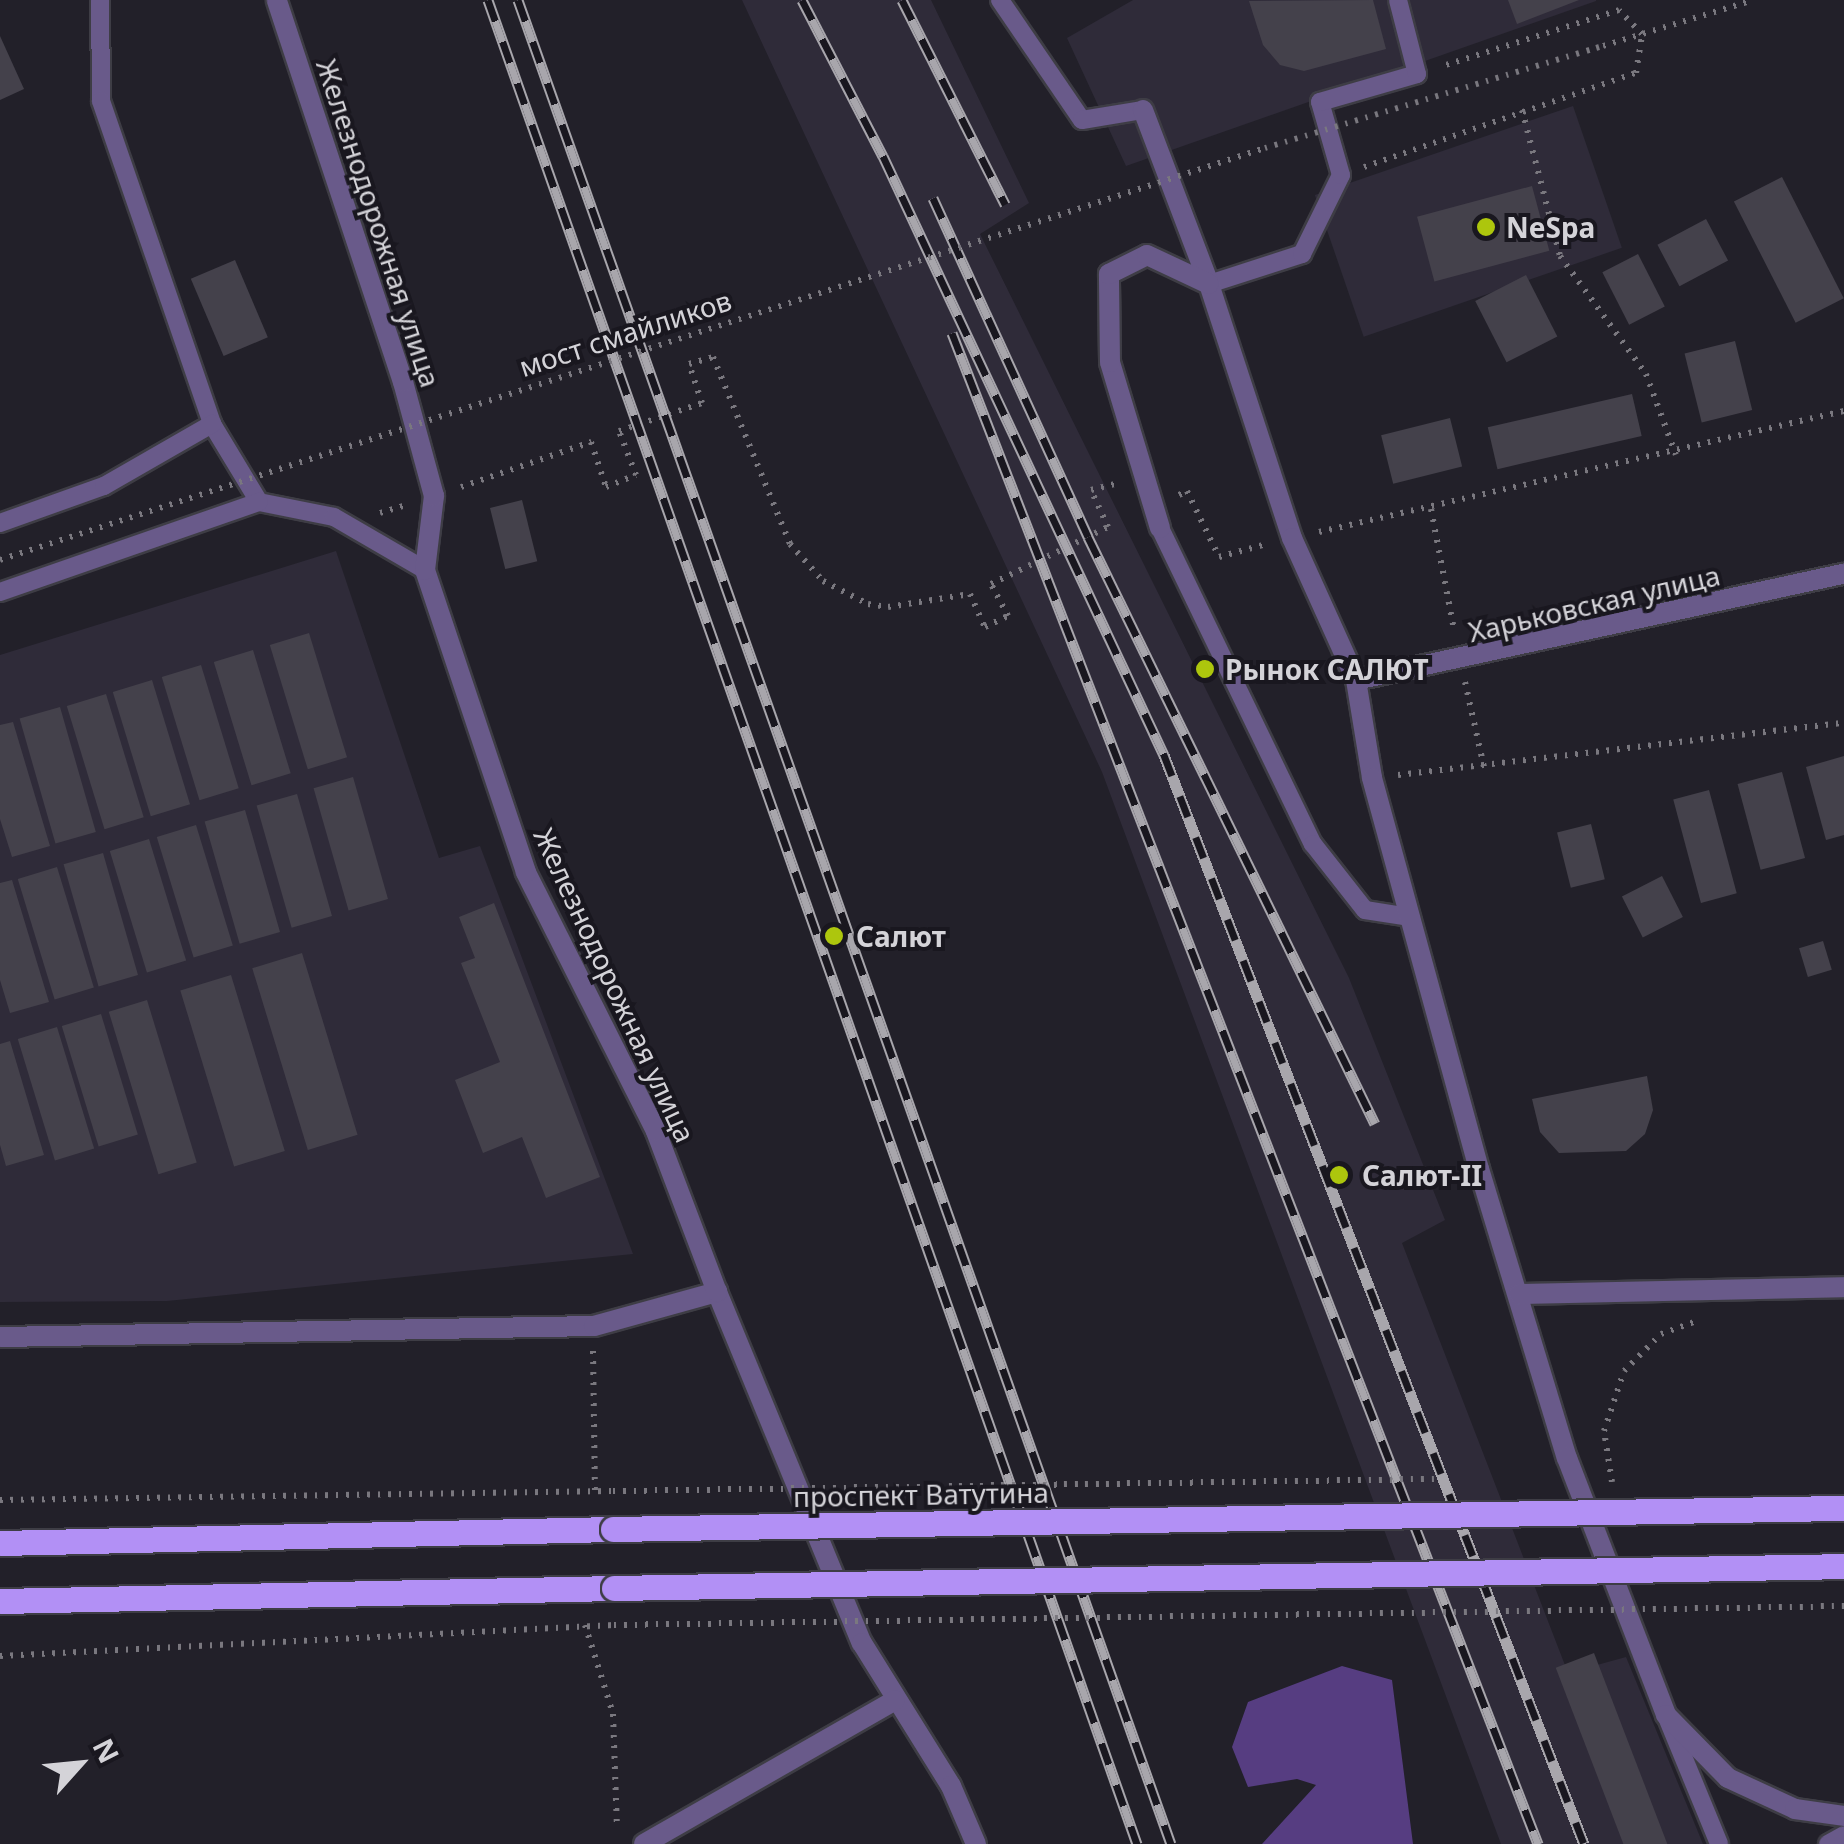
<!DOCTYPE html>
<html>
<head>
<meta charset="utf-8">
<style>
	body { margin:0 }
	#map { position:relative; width:1844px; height:1844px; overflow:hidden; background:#222029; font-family:"Noto Sans",sans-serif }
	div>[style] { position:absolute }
	.built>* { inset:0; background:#2f2b39; transform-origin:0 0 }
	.forest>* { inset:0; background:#563d81 }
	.building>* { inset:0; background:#44414b; transform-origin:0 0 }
	.path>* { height:6px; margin-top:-3px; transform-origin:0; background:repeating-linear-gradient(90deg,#7a787f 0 2.5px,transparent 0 10.5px) }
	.roads { filter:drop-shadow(2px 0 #3e3d45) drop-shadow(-2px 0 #3e3d45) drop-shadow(0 2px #3e3d45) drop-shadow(0 -2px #3e3d45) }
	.service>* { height:18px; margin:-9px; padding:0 9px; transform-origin:9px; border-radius:9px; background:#695a8a }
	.minor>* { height:20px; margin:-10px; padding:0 10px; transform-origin:10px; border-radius:10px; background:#695a8a }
	.tertiary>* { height:20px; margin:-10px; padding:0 10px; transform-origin:10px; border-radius:10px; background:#695a8a }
	.primary>* { height:25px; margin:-12.5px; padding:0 12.5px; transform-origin:12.5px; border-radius:12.5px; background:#b290f5 }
	.rail>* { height:11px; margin-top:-5.5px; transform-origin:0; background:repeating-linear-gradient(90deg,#19171f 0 22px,#a8a6ac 0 44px); box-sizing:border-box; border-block:2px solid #a8a6ac }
	.path-bridge>* { height:6px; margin-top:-3px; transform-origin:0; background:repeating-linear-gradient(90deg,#7a787f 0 2.5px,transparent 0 10.5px) }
	.bridges { filter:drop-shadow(2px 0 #3e3d45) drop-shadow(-2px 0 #3e3d45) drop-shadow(0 2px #3e3d45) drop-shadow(0 -2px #3e3d45) }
	.primary-bridge>* { height:25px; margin:-12.5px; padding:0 12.5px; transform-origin:12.5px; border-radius:12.5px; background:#b290f5 }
	.dots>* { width:28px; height:28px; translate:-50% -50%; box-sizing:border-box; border:5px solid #19171f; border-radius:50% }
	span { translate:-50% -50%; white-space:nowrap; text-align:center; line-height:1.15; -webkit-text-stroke:8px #19171f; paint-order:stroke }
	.street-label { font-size:28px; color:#d4d3d8 }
	.poi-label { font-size:28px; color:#d4d3d8; font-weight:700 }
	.left { translate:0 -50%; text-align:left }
	.north { position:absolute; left:30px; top:1714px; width:100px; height:100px; -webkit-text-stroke:8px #19171f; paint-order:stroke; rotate:63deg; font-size:28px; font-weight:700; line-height:40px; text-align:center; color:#d4d3d8 }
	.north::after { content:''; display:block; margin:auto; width:35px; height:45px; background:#d4d3d8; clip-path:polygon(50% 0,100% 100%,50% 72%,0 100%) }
</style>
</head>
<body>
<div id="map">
	<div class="built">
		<div style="clip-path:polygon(742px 0,931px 0,1029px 203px,980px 234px,1349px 978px,1445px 1220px,1402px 1243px,1568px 1673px,1626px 1657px,1703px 1844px,1501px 1844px,1102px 772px)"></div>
		<div style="clip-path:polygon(1133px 0,1596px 0,1596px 1px,1126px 166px,1067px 38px)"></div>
		<div style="left:1573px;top:106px;width:150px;height:273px;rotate:71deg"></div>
		<div style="clip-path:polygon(336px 551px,439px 858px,480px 846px,633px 1254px,167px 1301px,0 1302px,0 655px)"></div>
	</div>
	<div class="forest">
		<div style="clip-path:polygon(1342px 1666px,1392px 1680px,1413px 1844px,1262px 1844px,1316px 1785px,1297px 1779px,1248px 1787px,1232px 1747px,1248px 1702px)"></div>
	</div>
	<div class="building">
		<div style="clip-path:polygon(1373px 0,1386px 49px,1304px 71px,1280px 65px,1263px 45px,1249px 1px)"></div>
		<div style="clip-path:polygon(1508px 0,1579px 0,1517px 24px)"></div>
		<div style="clip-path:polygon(0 36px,24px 89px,0 100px)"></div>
		<div style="left:1782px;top:177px;width:136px;height:54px;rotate:63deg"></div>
		<div style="left:1532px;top:186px;width:67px;height:119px;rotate:75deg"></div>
		<div style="left:1706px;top:219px;width:47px;height:55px;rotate:62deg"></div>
		<div style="left:1638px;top:254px;width:59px;height:40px;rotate:63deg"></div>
		<div style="left:235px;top:260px;width:84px;height:48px;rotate:67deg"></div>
		<div style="left:1526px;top:275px;width:69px;height:57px;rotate:63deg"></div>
		<div style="left:1735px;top:341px;width:71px;height:52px;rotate:76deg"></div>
		<div style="left:1632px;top:394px;width:43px;height:148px;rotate:77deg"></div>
		<div style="left:1450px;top:418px;width:50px;height:71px;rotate:76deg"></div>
		<div style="left:522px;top:500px;width:63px;height:33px;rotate:76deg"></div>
		<div style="left:309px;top:633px;width:130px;height:41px;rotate:73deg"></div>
		<div style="left:253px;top:650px;width:129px;height:41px;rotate:73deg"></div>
		<div style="left:201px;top:665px;width:129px;height:41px;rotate:73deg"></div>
		<div style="left:152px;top:680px;width:130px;height:41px;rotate:73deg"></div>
		<div style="left:106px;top:694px;width:129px;height:41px;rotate:73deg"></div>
		<div style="left:60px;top:707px;width:130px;height:42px;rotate:74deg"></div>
		<div style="clip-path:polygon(13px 722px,50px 846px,12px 857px,0 819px,0 725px)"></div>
		<div style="clip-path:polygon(1844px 756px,1844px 835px,1826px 840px,1806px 767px)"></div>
		<div style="left:1782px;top:772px;width:89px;height:46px;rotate:75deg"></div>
		<div style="left:353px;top:777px;width:127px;height:41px;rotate:74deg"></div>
		<div style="left:1709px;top:790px;width:107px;height:37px;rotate:75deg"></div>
		<div style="left:297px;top:794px;width:127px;height:42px;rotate:74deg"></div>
		<div style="left:245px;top:810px;width:127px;height:42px;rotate:74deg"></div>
		<div style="left:1591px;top:824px;width:57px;height:35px;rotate:76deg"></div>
		<div style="left:196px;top:825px;width:126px;height:41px;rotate:73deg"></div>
		<div style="left:149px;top:839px;width:127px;height:41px;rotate:73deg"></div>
		<div style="left:103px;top:853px;width:127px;height:41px;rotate:74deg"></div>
		<div style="left:57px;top:867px;width:126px;height:41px;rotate:73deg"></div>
		<div style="left:1662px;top:876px;width:46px;height:45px;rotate:63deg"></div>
		<div style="clip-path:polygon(12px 880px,49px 1002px,10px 1013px,0 980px,0 883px)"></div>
		<div style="clip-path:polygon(494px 903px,600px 1177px,546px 1198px,522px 1137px,483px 1153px,455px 1080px,500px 1062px,461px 963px,475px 958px,459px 917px)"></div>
		<div style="left:1823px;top:941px;width:30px;height:25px;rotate:73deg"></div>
		<div style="left:302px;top:953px;width:190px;height:52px;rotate:73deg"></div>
		<div style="left:231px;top:975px;width:184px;height:53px;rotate:73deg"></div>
		<div style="left:147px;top:1000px;width:170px;height:40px;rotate:73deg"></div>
		<div style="left:101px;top:1014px;width:126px;height:41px;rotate:73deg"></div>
		<div style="left:57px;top:1027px;width:127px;height:41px;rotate:73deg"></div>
		<div style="clip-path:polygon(10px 1041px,44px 1155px,6px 1166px,0 1145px,0 1044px)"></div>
		<div style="clip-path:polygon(1647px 1076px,1653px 1110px,1645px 1134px,1626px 1151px,1559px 1153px,1540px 1132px,1532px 1099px)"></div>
		<div style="left:1594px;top:1653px;width:205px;height:41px;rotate:69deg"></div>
	</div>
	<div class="path">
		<div style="left:1603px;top:46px;width:157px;rotate:-17deg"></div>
		<div style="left:1522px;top:110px;width:151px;rotate:75.4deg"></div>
		<div style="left:1560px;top:256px;width:146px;rotate:53.9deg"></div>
		<div style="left:1646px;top:374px;width:86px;rotate:69.7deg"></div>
		<div style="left:1364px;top:167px;width:288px;rotate:-19.1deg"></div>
		<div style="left:1636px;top:73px;width:39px;rotate:-81deg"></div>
		<div style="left:1642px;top:34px;width:33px;rotate:-134deg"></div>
		<div style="left:1619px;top:10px;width:186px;rotate:162.4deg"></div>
		<div style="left:461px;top:487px;width:138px;rotate:-19.1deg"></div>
		<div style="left:591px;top:442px;width:47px;rotate:71.6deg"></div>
		<div style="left:606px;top:487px;width:32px;rotate:-22deg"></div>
		<div style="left:636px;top:475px;width:47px;rotate:-111.1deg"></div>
		<div style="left:619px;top:431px;width:88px;rotate:-18.6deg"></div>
		<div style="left:702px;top:403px;width:41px;rotate:-108.4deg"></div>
		<div style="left:689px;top:364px;width:25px;rotate:-16deg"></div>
		<div style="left:713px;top:357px;width:202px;rotate:67.6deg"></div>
		<div style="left:790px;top:544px;width:50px;rotate:48.3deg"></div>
		<div style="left:823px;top:581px;width:51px;rotate:27.1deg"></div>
		<div style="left:868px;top:604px;width:20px;rotate:9deg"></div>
		<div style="left:888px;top:607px;width:83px;rotate:-9deg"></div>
		<div style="left:970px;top:594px;width:36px;rotate:66deg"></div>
		<div style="left:985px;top:627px;width:25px;rotate:-26deg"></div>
		<div style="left:1008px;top:616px;width:36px;rotate:-118deg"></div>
		<div style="left:991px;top:584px;width:130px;rotate:-26deg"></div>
		<div style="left:1108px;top:527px;width:41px;rotate:-114.7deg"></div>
		<div style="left:1091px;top:490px;width:25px;rotate:-14deg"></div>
		<div style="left:1179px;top:495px;width:9px;rotate:-27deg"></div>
		<div style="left:1187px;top:491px;width:73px;rotate:64.1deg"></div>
		<div style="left:1219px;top:557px;width:46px;rotate:-15.3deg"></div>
		<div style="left:1431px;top:509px;width:123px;rotate:79.2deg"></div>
		<div style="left:380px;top:513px;width:28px;rotate:-17deg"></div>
		<div style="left:1319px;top:532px;width:539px;rotate:-12.98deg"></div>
		<div style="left:1465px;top:682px;width:87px;rotate:77.4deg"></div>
		<div style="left:1398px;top:775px;width:449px;rotate:-6.7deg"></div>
		<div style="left:593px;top:1351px;width:139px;rotate:89.2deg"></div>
		<div style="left:1612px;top:1482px;width:52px;rotate:-98.9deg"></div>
		<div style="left:1604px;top:1431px;width:63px;rotate:-71.6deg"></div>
		<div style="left:1624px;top:1371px;width:52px;rotate:-45deg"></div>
		<div style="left:1661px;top:1334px;width:35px;rotate:-20deg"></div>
		<div style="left:0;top:1500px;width:613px;rotate:-0.84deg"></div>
		<div style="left:585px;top:1625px;width:93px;rotate:72.5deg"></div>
		<div style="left:613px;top:1714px;width:115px;rotate:88deg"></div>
		<div style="left:0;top:1656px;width:615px;rotate:-2.89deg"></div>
	</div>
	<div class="roads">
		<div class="service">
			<div style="left:100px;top:0;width:101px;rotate:89.4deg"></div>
			<div style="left:101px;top:101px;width:342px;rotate:71deg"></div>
			<div style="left:212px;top:424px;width:91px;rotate:58.9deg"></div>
			<div style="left:259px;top:502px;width:76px;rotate:11.3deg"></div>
			<div style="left:334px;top:517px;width:105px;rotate:30.2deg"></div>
			<div style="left:1000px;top:0;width:145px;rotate:55.7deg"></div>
			<div style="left:1082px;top:120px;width:62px;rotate:-9.3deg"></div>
			<div style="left:1209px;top:284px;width:98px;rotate:-17.9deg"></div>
			<div style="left:1302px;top:254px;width:88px;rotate:-63.7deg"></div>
			<div style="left:1341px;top:175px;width:76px;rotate:-106deg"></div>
			<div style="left:1320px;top:102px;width:101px;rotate:-16.1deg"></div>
			<div style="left:1417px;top:74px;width:76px;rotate:-104.4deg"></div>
			<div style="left:0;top:523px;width:110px;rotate:-19.6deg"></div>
			<div style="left:104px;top:486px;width:125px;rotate:-29.9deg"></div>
			<div style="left:1160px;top:528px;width:351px;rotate:64.2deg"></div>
			<div style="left:1313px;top:844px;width:84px;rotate:51.8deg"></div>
			<div style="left:1365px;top:910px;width:46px;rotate:8.8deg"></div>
			<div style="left:0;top:592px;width:274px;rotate:-19.2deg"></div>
			<div style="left:1668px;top:1720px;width:134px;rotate:67.6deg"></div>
			<div style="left:1828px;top:1844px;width:18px;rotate:-29deg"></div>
		</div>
		<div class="minor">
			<div style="left:1143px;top:110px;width:186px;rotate:69.2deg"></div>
			<div style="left:1209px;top:284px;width:267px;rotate:71.9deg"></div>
			<div style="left:1292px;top:538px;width:156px;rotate:65.7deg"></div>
			<div style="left:1356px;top:680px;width:99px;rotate:80.7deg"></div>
			<div style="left:1372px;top:778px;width:405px;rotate:74.7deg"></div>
			<div style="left:1479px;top:1169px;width:302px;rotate:73.1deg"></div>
			<div style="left:1567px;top:1458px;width:275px;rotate:68.9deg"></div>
			<div style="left:1666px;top:1715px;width:88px;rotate:45.5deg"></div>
			<div style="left:1728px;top:1778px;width:74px;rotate:24.8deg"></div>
			<div style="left:1795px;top:1809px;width:49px;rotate:8.1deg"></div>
			<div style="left:1160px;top:528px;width:173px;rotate:-106.8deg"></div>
			<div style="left:1110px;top:362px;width:88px;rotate:-90.7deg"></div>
			<div style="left:1109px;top:274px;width:42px;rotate:-26.6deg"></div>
			<div style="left:1147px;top:255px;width:68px;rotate:25.1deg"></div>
			<div style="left:1356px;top:680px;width:499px;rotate:-12.3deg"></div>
			<div style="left:717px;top:1292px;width:380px;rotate:67.6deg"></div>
			<div style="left:862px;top:1643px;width:168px;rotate:58.1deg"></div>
			<div style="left:951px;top:1786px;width:63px;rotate:66.7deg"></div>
			<div style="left:1519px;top:1294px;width:325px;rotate:-1.2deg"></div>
			<div style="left:644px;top:1844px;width:289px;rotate:-29.8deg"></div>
		</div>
		<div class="tertiary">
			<div style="left:0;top:1337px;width:594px;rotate:-1.06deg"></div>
			<div style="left:594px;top:1326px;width:128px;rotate:-15.5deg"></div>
			<div style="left:717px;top:1292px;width:172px;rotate:-110.8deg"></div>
			<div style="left:656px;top:1131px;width:290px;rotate:-116.7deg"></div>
			<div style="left:526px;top:872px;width:318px;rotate:-108.5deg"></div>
			<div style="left:425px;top:570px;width:75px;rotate:-83.1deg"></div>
			<div style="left:434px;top:496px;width:118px;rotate:-105.2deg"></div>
			<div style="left:403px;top:382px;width:402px;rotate:-108.3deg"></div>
		</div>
		<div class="primary">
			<div style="left:0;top:1543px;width:613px;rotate:-1.31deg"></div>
			<div style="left:0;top:1601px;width:614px;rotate:-1.21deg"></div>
		</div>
	</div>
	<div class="rail">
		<div style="left:488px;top:0;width:1955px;rotate:70.61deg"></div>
		<div style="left:518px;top:0;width:1956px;rotate:70.5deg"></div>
		<div style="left:802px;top:0;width:176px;rotate:62.6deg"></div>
		<div style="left:883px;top:156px;width:662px;rotate:64.87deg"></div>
		<div style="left:1164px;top:755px;width:1167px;rotate:68.91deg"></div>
		<div style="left:902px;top:0;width:229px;rotate:63.2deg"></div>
		<div style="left:933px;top:198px;width:373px;rotate:65.4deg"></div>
		<div style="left:1088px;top:537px;width:653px;rotate:63.94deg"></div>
		<div style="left:952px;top:333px;width:1621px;rotate:68.8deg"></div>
	</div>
	<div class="path-bridge">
		<div style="left:0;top:560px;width:1330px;rotate:-18.04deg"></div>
		<div style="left:1265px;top:148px;width:353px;rotate:-16.8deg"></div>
		<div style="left:613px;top:1491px;width:823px;rotate:-0.84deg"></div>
		<div style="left:614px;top:1625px;width:1230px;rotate:-0.88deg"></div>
	</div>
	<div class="bridges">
		<div class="primary-bridge">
			<div style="left:613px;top:1529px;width:1231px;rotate:-0.98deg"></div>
			<div style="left:614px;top:1588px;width:1230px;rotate:-1.02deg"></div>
		</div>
	</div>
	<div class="dots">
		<div style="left:1486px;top:227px;background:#adc60d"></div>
		<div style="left:1205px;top:669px;background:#adc60d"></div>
		<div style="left:834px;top:936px;background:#adc60d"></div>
		<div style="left:1339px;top:1175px;background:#adc60d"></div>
	</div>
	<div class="street-label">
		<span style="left:379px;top:223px;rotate:72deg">Железнодорожная улица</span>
		<span style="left:625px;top:333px;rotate:-18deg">мост смайликов</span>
		<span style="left:1594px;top:603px;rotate:-13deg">Харьковская улица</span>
		<span style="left:615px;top:985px;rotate:65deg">Железнодорожная улица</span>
		<span style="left:921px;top:1494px;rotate:-1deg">проспект Ватутина</span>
	</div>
	<div class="poi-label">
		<span class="left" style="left:1506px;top:227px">NeSpa</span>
		<span class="left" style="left:1225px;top:669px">Рынок САЛЮТ</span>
		<span class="left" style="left:856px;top:936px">Салют</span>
		<span class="left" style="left:1362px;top:1175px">Салют-II</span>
	</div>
	<div class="north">N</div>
</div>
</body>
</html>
